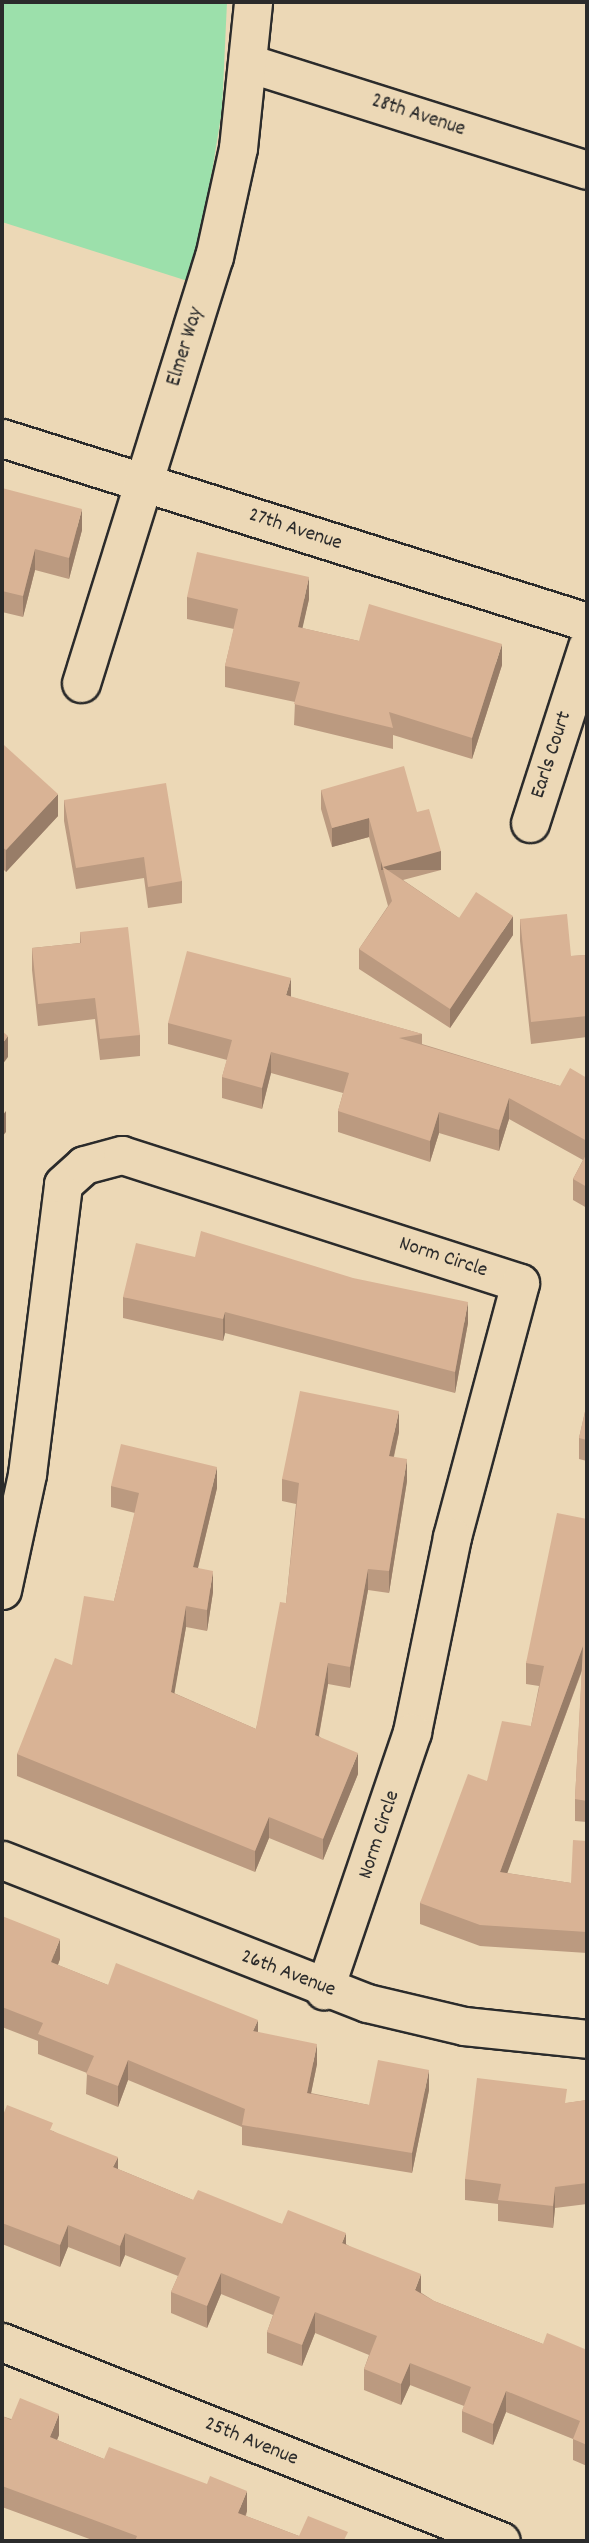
<!DOCTYPE html>
<html>
<head>
<meta charset="utf-8">
<style>
	body { margin:0 }
	#map { position:relative; width:589px; height:2543px; overflow:hidden; background:#ecd8b6; font-family:Dekko,sans-serif }
	div>[style] { position:absolute }
	.green>* { inset:0; background:#9ce0ab }
	.roads { filter:drop-shadow(2px 0 #2b2b2b) drop-shadow(-2px 0 #2b2b2b) drop-shadow(0 2px #2b2b2b) drop-shadow(0 -2px #2b2b2b) }
	.minor>* { height:37px; margin:-18.5px; padding:0 18.5px; transform-origin:18.5px; border-radius:18.5px; background:#ecd8b6 }
	.wall>* { inset:0; background:#bb9a80 }
	.shaded-wall>* { inset:0; background:#987d68; transform-origin:0 0 }
	.building>* { inset:0; background:#d9b395 }
	span { translate:-50% -50%; white-space:nowrap; text-align:center; line-height:1.15; -webkit-text-stroke:5px #ecd8b6; paint-order:stroke }
	.street-label { font-size:21px; color:#2b2b2b }
	.frame { position:absolute; inset:0; border:4px solid #2b2b2b; pointer-events:none }
</style>
</head>
<body>
<div id="map">
	<div class="green">
		<div style="clip-path:polygon(2px 2px,227px 2px,222px 110px,194px 283px,2px 222px)"></div>
	</div>
	<div class="roads">
		<div class="minor">
			<div style="left:248px;top:63px;width:355px;rotate:17.5deg"></div>
			<div style="left:2px;top:438px;width:613px;rotate:17.46deg"></div>
			<div style="left:81px;top:683px;width:446px;rotate:-72.7deg"></div>
			<div style="left:214px;top:257px;width:112px;rotate:-77.6deg"></div>
			<div style="left:238px;top:148px;width:147px;rotate:-84.1deg"></div>
			<div style="left:530px;top:823px;width:185px;rotate:-72.1deg"></div>
			<div style="left:2px;top:1590px;width:119px;rotate:-77.8deg"></div>
			<div style="left:27px;top:1474px;width:292px;rotate:-82.9deg"></div>
			<div style="left:63px;top:1184px;width:28px;rotate:-42deg"></div>
			<div style="left:84px;top:1165px;width:39px;rotate:-15deg"></div>
			<div style="left:122px;top:1155px;width:418px;rotate:17.8deg"></div>
			<div style="left:520px;top:1283px;width:263px;rotate:105deg"></div>
			<div style="left:452px;top:1537px;width:199px;rotate:101.6deg"></div>
			<div style="left:412px;top:1732px;width:273px;rotate:108.8deg"></div>
			<div style="left:2px;top:1860px;width:392px;rotate:21.4deg"></div>
			<div style="left:367px;top:2003px;width:100px;rotate:13.3deg"></div>
			<div style="left:464px;top:2026px;width:124px;rotate:6deg"></div>
			<div style="left:2px;top:2342px;width:537px;rotate:21.74deg"></div>
		</div>
	</div>
	<div class="wall">
		<div style="clip-path:polygon(2px 488px,82px 530px,69px 579px,35px 570px,23px 617px,2px 612px)"></div>
		<div style="clip-path:polygon(187px 597px,309px 599px,302px 628px,359px 641px,502px 665px,472px 759px,393px 735px,393px 749px,294px 725px,295px 702px,225px 687px,225px 666px,234px 629px,187px 619px)"></div>
		<div style="clip-path:polygon(2px 747px,58px 816px,6px 872px,2px 868px)"></div>
		<div style="clip-path:polygon(321px 790px,417px 812px,441px 870px,403px 880px,459px 918px,513px 935px,450px 1028px,359px 969px,359px 949px,388px 906px,369px 837px,332px 847px,321px 809px)"></div>
		<div style="clip-path:polygon(64px 800px,182px 881px,182px 903px,148px 908px,144px 878px,76px 889px,64px 821px)"></div>
		<div style="clip-path:polygon(520px 919px,571px 956px,587px 955px,587px 1037px,531px 1044px,520px 941px)"></div>
		<div style="clip-path:polygon(80px 932px,140px 1035px,140px 1056px,100px 1060px,95px 1019px,38px 1026px,32px 970px,32px 948px,80px 943px)"></div>
		<div style="clip-path:polygon(291px 997px,422px 1034px,422px 1044px,560px 1086px,587px 1078px,587px 1208px,573px 1200px,573px 1179px,583px 1160px,509px 1119px,499px 1151px,439px 1133px,430px 1162px,338px 1132px,338px 1111px,343px 1093px,271px 1073px,262px 1109px,222px 1098px,222px 1077px,227px 1060px,168px 1044px,168px 1023px)"></div>
		<div style="clip-path:polygon(123px 1297px,468px 1323px,455px 1393px,225px 1333px,223px 1341px,123px 1318px)"></div>
		<div style="clip-path:polygon(587px 1403px,587px 1461px,579px 1459px,579px 1438px)"></div>
		<div style="clip-path:polygon(399px 1432px,394px 1457px,407px 1481px,389px 1593px,368px 1590px,350px 1688px,328px 1684px,319px 1736px,358px 1774px,323px 1860px,269px 1838px,255px 1872px,17px 1776px,17px 1754px,114px 1601px,135px 1513px,111px 1507px,111px 1486px,217px 1488px,198px 1568px,213px 1592px,207px 1631px,186px 1627px,174px 1693px,256px 1729px,286px 1603px,296px 1504px,282px 1501px,282px 1479px)"></div>
		<div style="clip-path:polygon(587px 1519px,587px 1822px,575px 1821px,575px 1799px,582px 1671px,507px 1873px,571px 1883px,587px 1841px,587px 1953px,480px 1946px,420px 1924px,420px 1903px,487px 1781px,531px 1726px,539px 1686px,526px 1684px,526px 1663px)"></div>
		<div style="clip-path:polygon(2px 1916px,60px 1959px,58px 1965px,108px 1985px,258px 2032px,317px 2064px,311px 2093px,369px 2105px,429px 2090px,412px 2173px,242px 2145px,242px 2127px,128px 2080px,118px 2107px,86px 2094px,87px 2073px,38px 2054px,38px 2041px,2px 2027px)"></div>
		<div style="clip-path:polygon(587px 2100px,587px 2204px,555px 2208px,553px 2228px,498px 2221px,498px 2204px,465px 2200px,465px 2179px,567px 2103px)"></div>
		<div style="clip-path:polygon(2px 2118px,53px 2131px,118px 2169px,193px 2200px,282px 2224px,346px 2244px,434px 2301px,543px 2344px,587px 2350px,587px 2466px,573px 2460px,573px 2439px,506px 2412px,493px 2445px,462px 2432px,462px 2411px,464px 2406px,410px 2385px,401px 2405px,364px 2390px,364px 2369px,369px 2355px,315px 2333px,302px 2366px,267px 2353px,267px 2332px,273px 2315px,221px 2294px,207px 2328px,171px 2313px,171px 2292px,178px 2276px,125px 2255px,120px 2267px,68px 2247px,60px 2267px,2px 2244px)"></div>
		<div style="clip-path:polygon(2px 2416px,59px 2435px,57px 2440px,104px 2459px,247px 2511px,246px 2516px,299px 2536px,348px 2541px,95px 2541px,2px 2507px)"></div>
	</div>
	<div class="shaded-wall">
		<div style="clip-path:polygon(82px 509px,82px 530px,69px 579px,69px 558px)"></div>
		<div style="clip-path:polygon(35px 549px,35px 570px,23px 617px,23px 596px)"></div>
		<div style="clip-path:polygon(309px 577px,309px 599px,298px 648px,298px 627px)"></div>
		<div style="clip-path:polygon(502px 644px,502px 665px,472px 759px,472px 738px)"></div>
		<div style="clip-path:polygon(58px 794px,58px 816px,6px 872px,6px 850px)"></div>
		<div style="clip-path:polygon(369px 818px,369px 837px,332px 847px,332px 828px)"></div>
		<div style="left:441px;top:851px;width:19px;height:60px;rotate:90deg"></div>
		<div style="clip-path:polygon(513px 916px,513px 935px,450px 1028px,450px 1009px)"></div>
		<div style="clip-path:polygon(291px 978px,291px 999px,286px 995px)"></div>
		<div style="clip-path:polygon(8px 1036px,8px 1057px,2px 1065px,2px 1044px)"></div>
		<div style="clip-path:polygon(271px 1052px,271px 1073px,262px 1109px,262px 1088px)"></div>
		<div style="clip-path:polygon(509px 1098px,509px 1119px,499px 1151px,499px 1130px)"></div>
		<div style="clip-path:polygon(6px 1111px,6px 1132px,2px 1137px,2px 1116px)"></div>
		<div style="clip-path:polygon(439px 1112px,439px 1133px,430px 1162px,430px 1141px)"></div>
		<div style="clip-path:polygon(468px 1302px,468px 1323px,455px 1393px,455px 1372px)"></div>
		<div style="clip-path:polygon(225px 1312px,225px 1333px,223px 1341px,223px 1319px)"></div>
		<div style="clip-path:polygon(399px 1411px,399px 1432px,389px 1477px,389px 1456px)"></div>
		<div style="clip-path:polygon(407px 1459px,407px 1481px,389px 1593px,389px 1571px)"></div>
		<div style="clip-path:polygon(217px 1467px,217px 1488px,193px 1588px,193px 1567px)"></div>
		<div style="clip-path:polygon(368px 1569px,368px 1590px,350px 1688px,350px 1667px)"></div>
		<div style="clip-path:polygon(213px 1571px,213px 1592px,207px 1631px,207px 1610px)"></div>
		<div style="clip-path:polygon(186px 1606px,186px 1627px,171px 1713px,171px 1692px)"></div>
		<div style="clip-path:polygon(583px 1646px,583px 1667px,500px 1893px,500px 1872px)"></div>
		<div style="clip-path:polygon(328px 1663px,328px 1684px,315px 1756px,315px 1735px)"></div>
		<div style="clip-path:polygon(358px 1753px,358px 1774px,323px 1860px,323px 1839px)"></div>
		<div style="clip-path:polygon(269px 1817px,269px 1838px,255px 1872px,255px 1851px)"></div>
		<div style="clip-path:polygon(60px 1939px,60px 1959px,51px 1982px,51px 1962px)"></div>
		<div style="clip-path:polygon(258px 2020px,258px 2041px,253px 2031px)"></div>
		<div style="clip-path:polygon(317px 2044px,317px 2064px,307px 2113px,307px 2093px)"></div>
		<div style="clip-path:polygon(128px 2060px,128px 2080px,118px 2107px,118px 2086px)"></div>
		<div style="clip-path:polygon(429px 2070px,429px 2090px,412px 2173px,412px 2153px)"></div>
		<div style="clip-path:polygon(118px 2157px,118px 2178px,113px 2167px)"></div>
		<div style="clip-path:polygon(555px 2187px,555px 2208px,553px 2228px,553px 2206px)"></div>
		<div style="clip-path:polygon(68px 2225px,68px 2247px,60px 2267px,60px 2245px)"></div>
		<div style="clip-path:polygon(125px 2233px,125px 2255px,120px 2267px,120px 2246px)"></div>
		<div style="clip-path:polygon(346px 2233px,346px 2254px,342px 2243px)"></div>
		<div style="clip-path:polygon(221px 2273px,221px 2294px,207px 2328px,207px 2306px)"></div>
		<div style="clip-path:polygon(421px 2274px,421px 2295px,415px 2290px)"></div>
		<div style="clip-path:polygon(315px 2312px,315px 2333px,302px 2366px,302px 2345px)"></div>
		<div style="clip-path:polygon(410px 2363px,410px 2385px,401px 2405px,401px 2384px)"></div>
		<div style="clip-path:polygon(506px 2391px,506px 2412px,493px 2445px,493px 2424px)"></div>
		<div style="clip-path:polygon(59px 2414px,59px 2435px,50px 2457px,50px 2437px)"></div>
		<div style="clip-path:polygon(247px 2491px,247px 2511px,238px 2534px,238px 2513px)"></div>
	</div>
	<div class="building">
		<div style="clip-path:polygon(2px 488px,82px 509px,69px 558px,35px 549px,23px 596px,2px 591px)"></div>
		<div style="clip-path:polygon(197px 552px,309px 577px,298px 627px,359px 641px,369px 604px,502px 644px,472px 738px,389px 712px,393px 728px,294px 704px,300px 682px,225px 666px,238px 609px,187px 597px)"></div>
		<div style="clip-path:polygon(4px 745px,58px 794px,6px 850px,2px 847px,2px 747px)"></div>
		<div style="clip-path:polygon(404px 766px,417px 812px,429px 809px,441px 851px,383px 867px,459px 918px,476px 892px,513px 916px,450px 1009px,359px 949px,392px 901px,369px 818px,332px 828px,321px 790px)"></div>
		<div style="clip-path:polygon(166px 783px,182px 881px,148px 887px,144px 857px,76px 868px,64px 800px)"></div>
		<div style="clip-path:polygon(567px 914px,571px 956px,587px 955px,587px 1016px,531px 1022px,520px 919px)"></div>
		<div style="clip-path:polygon(128px 927px,140px 1035px,100px 1039px,95px 998px,38px 1004px,32px 948px,81px 943px,80px 932px)"></div>
		<div style="clip-path:polygon(187px 951px,291px 978px,286px 995px,422px 1034px,399px 1038px,560px 1086px,570px 1068px,587px 1078px,587px 1141px,509px 1098px,499px 1130px,439px 1112px,430px 1141px,338px 1111px,349px 1073px,271px 1052px,262px 1088px,222px 1077px,232px 1040px,168px 1023px)"></div>
		<div style="clip-path:polygon(2px 1031px,8px 1036px,2px 1044px)"></div>
		<div style="clip-path:polygon(587px 1153px,587px 1187px,573px 1179px)"></div>
		<div style="clip-path:polygon(201px 1231px,353px 1278px,468px 1302px,455px 1372px,225px 1312px,223px 1319px,123px 1297px,136px 1243px,195px 1257px)"></div>
		<div style="clip-path:polygon(300px 1391px,399px 1411px,389px 1456px,407px 1459px,389px 1571px,368px 1569px,350px 1667px,328px 1663px,315px 1735px,358px 1753px,323px 1839px,269px 1817px,255px 1851px,17px 1754px,55px 1658px,72px 1665px,84px 1596px,114px 1601px,139px 1493px,111px 1486px,121px 1444px,217px 1467px,193px 1567px,213px 1571px,207px 1610px,186px 1606px,171px 1692px,256px 1729px,280px 1602px,286px 1603px,299px 1483px,282px 1479px)"></div>
		<div style="clip-path:polygon(587px 1403px,587px 1440px,579px 1438px)"></div>
		<div style="clip-path:polygon(557px 1513px,587px 1519px,587px 1801px,575px 1799px,583px 1646px,500px 1872px,571px 1883px,573px 1840px,587px 1841px,587px 1932px,480px 1925px,420px 1903px,468px 1774px,487px 1781px,502px 1721px,531px 1726px,544px 1666px,526px 1663px)"></div>
		<div style="clip-path:polygon(2px 1916px,60px 1939px,51px 1962px,108px 1985px,116px 1963px,258px 2020px,253px 2031px,317px 2044px,307px 2093px,369px 2105px,378px 2060px,429px 2070px,412px 2153px,242px 2125px,245px 2109px,128px 2060px,118px 2086px,86px 2074px,94px 2056px,38px 2034px,43px 2023px,2px 2007px)"></div>
		<div style="clip-path:polygon(477px 2078px,567px 2089px,565px 2103px,587px 2100px,587px 2183px,555px 2187px,553px 2206px,498px 2200px,501px 2184px,465px 2179px)"></div>
		<div style="clip-path:polygon(7px 2105px,53px 2123px,50px 2130px,118px 2157px,113px 2167px,193px 2200px,198px 2190px,282px 2224px,288px 2210px,346px 2233px,342px 2243px,421px 2274px,415px 2290px,434px 2301px,543px 2344px,547px 2333px,587px 2350px,587px 2445px,573px 2439px,580px 2421px,506px 2391px,493px 2424px,462px 2411px,471px 2387px,410px 2363px,401px 2384px,364px 2369px,377px 2336px,315px 2312px,302px 2345px,267px 2332px,280px 2297px,221px 2273px,207px 2306px,171px 2292px,186px 2258px,125px 2233px,120px 2246px,68px 2225px,60px 2245px,2px 2223px,2px 2118px)"></div>
		<div style="clip-path:polygon(20px 2398px,59px 2414px,50px 2437px,104px 2459px,109px 2447px,207px 2484px,210px 2476px,247px 2491px,238px 2513px,299px 2536px,308px 2516px,348px 2532px,344px 2540px,348px 2541px,135px 2541px,137px 2536px,2px 2486px,2px 2416px,11px 2420px)"></div>
	</div>
	<div class="street-label">
		<span style="left:418px;top:116px;rotate:18deg">28th Avenue</span>
		<span style="left:186px;top:347px;rotate:-73deg">Elmer Way</span>
		<span style="left:295px;top:530px;rotate:18deg">27th Avenue</span>
		<span style="left:552px;top:755px;rotate:-72deg">Earls Court</span>
		<span style="left:443px;top:1258px;rotate:18deg">Norm Circle</span>
		<span style="left:380px;top:1835px;rotate:-72deg">Norm Circle</span>
		<span style="left:288px;top:1974px;rotate:21deg">26th Avenue</span>
		<span style="left:251px;top:2442px;rotate:22deg">25th Avenue</span>
	</div>
	<div class="frame"></div>
</div>
</body>
</html>
